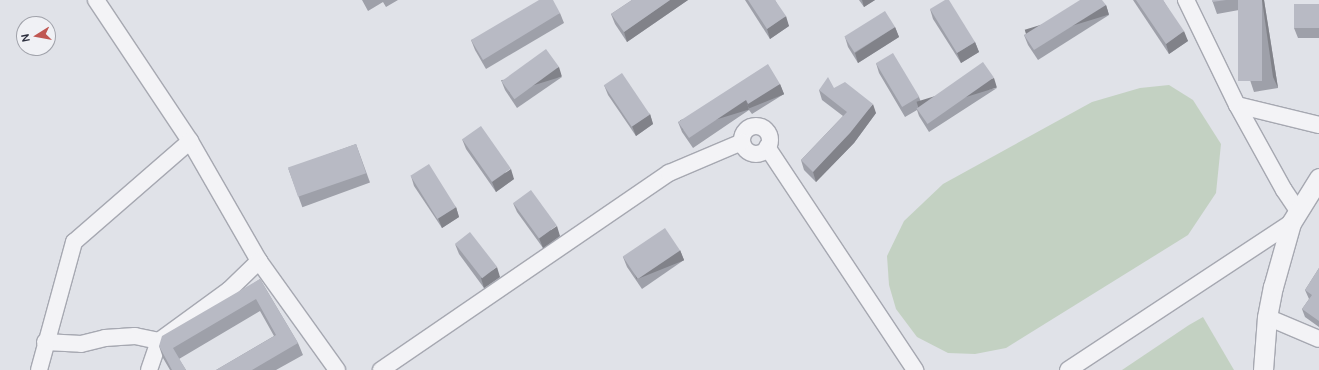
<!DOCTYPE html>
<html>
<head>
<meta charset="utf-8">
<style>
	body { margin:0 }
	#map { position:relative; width:1319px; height:370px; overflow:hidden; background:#e0e2e8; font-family:Ubuntu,sans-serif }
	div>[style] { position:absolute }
	.green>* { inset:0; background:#c3d1c2 }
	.roads { filter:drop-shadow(1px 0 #a6a8b1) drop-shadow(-1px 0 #a6a8b1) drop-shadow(0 1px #a6a8b1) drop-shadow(0 -1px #a6a8b1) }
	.minor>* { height:16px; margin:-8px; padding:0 8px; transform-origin:8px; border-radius:8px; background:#f3f3f6 }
	.minor>.ring { margin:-8px; padding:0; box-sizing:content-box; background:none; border:16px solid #f3f3f6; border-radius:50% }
	.tertiary>* { height:19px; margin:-9.5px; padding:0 9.5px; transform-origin:9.5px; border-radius:9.5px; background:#f3f3f6 }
	.wall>* { inset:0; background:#9ea0a9; transform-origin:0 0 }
	.shaded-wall>* { inset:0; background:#818289; transform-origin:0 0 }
	.building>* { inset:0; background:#b8bac4; transform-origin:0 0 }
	span { translate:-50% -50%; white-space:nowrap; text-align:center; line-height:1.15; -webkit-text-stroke:3.5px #f0f1f5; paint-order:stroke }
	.north { position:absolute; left:16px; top:16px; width:40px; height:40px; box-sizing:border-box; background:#f0f1f5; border:1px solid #a1a3ab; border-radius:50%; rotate:259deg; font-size:11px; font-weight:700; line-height:16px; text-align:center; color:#2b2e3d }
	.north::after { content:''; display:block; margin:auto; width:14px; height:18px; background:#c05752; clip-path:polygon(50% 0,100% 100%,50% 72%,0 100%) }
</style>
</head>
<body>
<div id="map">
	<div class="green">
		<div style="clip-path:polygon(1169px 85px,1193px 100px,1221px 144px,1216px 193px,1188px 235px,1006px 348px,975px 354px,948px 353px,917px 337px,896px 309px,889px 285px,887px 256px,904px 221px,943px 184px,1092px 102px,1140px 88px)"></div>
		<div style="clip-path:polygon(1203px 317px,1234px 370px,1122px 370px,1189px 325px)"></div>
	</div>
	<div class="roads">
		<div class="minor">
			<div style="left:96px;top:0;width:169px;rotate:56.3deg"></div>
			<div style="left:190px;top:141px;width:138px;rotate:60.1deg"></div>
			<div style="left:259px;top:261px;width:134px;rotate:54.4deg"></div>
			<div style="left:1186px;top:0;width:117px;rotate:64.1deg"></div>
			<div style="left:1237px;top:105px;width:97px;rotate:61.1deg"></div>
			<div style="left:1284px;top:190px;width:25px;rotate:56deg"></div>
			<div style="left:1237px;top:105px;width:84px;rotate:13.7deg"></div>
			<div class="ring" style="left:742px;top:126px;width:12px;height:12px"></div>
			<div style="left:767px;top:147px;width:268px;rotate:56.4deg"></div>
			<div style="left:1267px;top:317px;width:56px;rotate:22.9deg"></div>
			<div style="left:45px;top:342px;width:36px;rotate:3deg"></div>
			<div style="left:81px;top:344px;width:25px;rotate:-14deg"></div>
			<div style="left:105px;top:338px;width:30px;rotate:-4deg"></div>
			<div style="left:135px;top:336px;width:25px;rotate:12deg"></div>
			<div style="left:39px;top:370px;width:133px;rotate:-74.7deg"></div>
			<div style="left:74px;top:242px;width:154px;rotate:-41deg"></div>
			<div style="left:149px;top:370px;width:31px;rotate:-71deg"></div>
			<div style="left:159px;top:341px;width:87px;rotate:-36.1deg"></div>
			<div style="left:229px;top:290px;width:42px;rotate:-44deg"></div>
			<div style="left:381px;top:370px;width:349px;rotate:-34.4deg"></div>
			<div style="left:669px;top:173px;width:79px;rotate:-23deg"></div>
			<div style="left:1068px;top:370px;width:267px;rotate:-33.4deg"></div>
		</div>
		<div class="tertiary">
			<div style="left:1263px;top:370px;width:53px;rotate:-85.7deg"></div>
			<div style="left:1267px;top:317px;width:31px;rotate:-79deg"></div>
			<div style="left:1273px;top:287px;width:66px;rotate:-74.3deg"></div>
			<div style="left:1291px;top:223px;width:53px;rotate:-58.1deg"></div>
		</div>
	</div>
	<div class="wall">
		<div style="clip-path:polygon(362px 0,398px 0,386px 7px,383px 2px,368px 11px)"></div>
		<div style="clip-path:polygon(632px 0,688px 0,627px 42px,615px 24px,611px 14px)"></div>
		<div style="clip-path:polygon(745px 0,775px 0,789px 26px,770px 39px)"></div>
		<div style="clip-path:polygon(859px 0,875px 0,864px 7px)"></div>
		<div style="clip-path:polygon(1133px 0,1163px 0,1188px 41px,1169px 54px)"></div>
		<div style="clip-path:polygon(1212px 0,1264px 0,1278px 88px,1254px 92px,1250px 80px,1239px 10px,1217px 14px)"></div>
		<div style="clip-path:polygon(1319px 4px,1319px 38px,1298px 38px,1294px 28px)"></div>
		<div style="clip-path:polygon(1106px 5px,1109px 15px,1038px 60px,1028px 45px,1024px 35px)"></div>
		<div style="clip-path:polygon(930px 9px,975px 42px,979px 52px,961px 63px,933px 19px)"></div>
		<div style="clip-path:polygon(560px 13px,564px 23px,486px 69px,475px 50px,471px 40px)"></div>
		<div style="clip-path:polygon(895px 27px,899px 37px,858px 63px,848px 47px,845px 37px)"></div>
		<div style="clip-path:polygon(876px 63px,919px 97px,921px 102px,997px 88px,929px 132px,919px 116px,917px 110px,905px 117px,879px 73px)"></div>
		<div style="clip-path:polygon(562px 77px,517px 108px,505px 90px,501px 80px)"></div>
		<div style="clip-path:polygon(780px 84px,784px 94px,752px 114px,749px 110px,693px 148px,682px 132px,678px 122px)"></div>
		<div style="clip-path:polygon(604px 85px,650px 114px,653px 124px,636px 136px,608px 95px)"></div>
		<div style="clip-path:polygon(834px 88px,876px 113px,854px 143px,816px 182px,804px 170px,801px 160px,843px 116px,822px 100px,819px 90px)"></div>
		<div style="clip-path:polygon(462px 139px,514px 179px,496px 192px,466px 149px)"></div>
		<div style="left:356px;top:144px;width:41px;height:72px;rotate:70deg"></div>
		<div style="clip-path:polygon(411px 176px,456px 207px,459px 217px,442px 228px,414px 186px)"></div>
		<div style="clip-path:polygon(513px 203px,560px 236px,543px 248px,517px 212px)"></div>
		<div style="clip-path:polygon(455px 244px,500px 277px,484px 288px,459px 254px)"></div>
		<div style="clip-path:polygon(680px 250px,684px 260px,642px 289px,627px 267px,623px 257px)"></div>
		<div style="clip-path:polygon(1319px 268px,1319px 327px,1305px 317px,1302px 309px,1309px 299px,1305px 290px)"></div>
		<div style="clip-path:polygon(260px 279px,298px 343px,303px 355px,276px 370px,216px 370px,274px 336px,260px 311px,179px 359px,186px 370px,170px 370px,163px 358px,159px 346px)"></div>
	</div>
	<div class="shaded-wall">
		<div style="clip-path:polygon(670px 0,688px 0,627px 42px,624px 32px)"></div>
		<div style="clip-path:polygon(862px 0,875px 0,864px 7px)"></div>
		<div style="clip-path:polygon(1262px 0,1264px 0,1278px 88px,1273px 77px)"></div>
		<div style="left:1106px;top:5px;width:10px;height:85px;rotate:73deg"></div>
		<div style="clip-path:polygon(786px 16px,789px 26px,770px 39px,767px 29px)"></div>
		<div style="clip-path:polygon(895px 27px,899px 37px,858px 63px,855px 53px)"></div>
		<div style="clip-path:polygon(1184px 31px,1188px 41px,1169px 54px,1166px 44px)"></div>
		<div style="clip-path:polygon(975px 42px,979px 52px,961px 63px,957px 53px)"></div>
		<div style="left:559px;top:67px;width:10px;height:55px;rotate:73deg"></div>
		<div style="left:994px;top:78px;width:10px;height:81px;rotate:73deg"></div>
		<div style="left:780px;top:84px;width:11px;height:38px;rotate:68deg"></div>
		<div style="left:746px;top:100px;width:10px;height:69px;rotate:73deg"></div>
		<div style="clip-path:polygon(873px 104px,876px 113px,854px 143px,816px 182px,813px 172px)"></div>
		<div style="clip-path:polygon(650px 114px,653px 124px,636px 136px,632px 126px)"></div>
		<div style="clip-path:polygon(511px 169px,514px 179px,496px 192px,492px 182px)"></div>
		<div style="clip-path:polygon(456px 207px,459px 217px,442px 228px,438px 218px)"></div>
		<div style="clip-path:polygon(557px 226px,560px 236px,543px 248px,539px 238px)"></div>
		<div style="left:680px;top:250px;width:11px;height:51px;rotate:68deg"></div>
		<div style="clip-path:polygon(497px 267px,500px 277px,484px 288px,481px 278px)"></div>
	</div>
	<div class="building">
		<div style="clip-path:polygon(539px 0,553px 0,560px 13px,483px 60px,471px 40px)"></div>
		<div style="clip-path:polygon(632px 0,670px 0,624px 32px,611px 14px)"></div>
		<div style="clip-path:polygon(748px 0,775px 0,786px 16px,767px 29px)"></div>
		<div style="clip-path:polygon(945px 0,949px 0,975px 42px,957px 53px,930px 9px)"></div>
		<div style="clip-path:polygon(1080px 0,1102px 0,1106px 5px,1034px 50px,1024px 35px)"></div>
		<div style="clip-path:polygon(1136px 0,1163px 0,1184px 31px,1166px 44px)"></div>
		<div style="clip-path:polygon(1212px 0,1226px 0,1212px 2px)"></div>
		<div style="left:1238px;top:0;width:24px;height:81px"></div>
		<div style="left:1294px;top:4px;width:25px;height:24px"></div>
		<div style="left:885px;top:11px;width:19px;height:48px;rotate:58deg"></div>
		<div style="left:546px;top:49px;width:22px;height:55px;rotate:54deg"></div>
		<div style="left:893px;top:53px;width:51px;height:20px;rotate:59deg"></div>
		<div style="left:983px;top:62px;width:19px;height:81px;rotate:55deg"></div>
		<div style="clip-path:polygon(768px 64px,780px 84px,748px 104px,746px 100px,689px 138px,678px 122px)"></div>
		<div style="left:622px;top:73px;width:50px;height:22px;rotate:56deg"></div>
		<div style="clip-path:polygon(828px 77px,834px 88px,845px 82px,873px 104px,850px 133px,813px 172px,801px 160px,847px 112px,819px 90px)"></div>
		<div style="left:481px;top:126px;width:52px;height:23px;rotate:55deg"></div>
		<div style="left:356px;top:144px;width:31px;height:72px;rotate:71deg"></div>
		<div style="left:429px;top:164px;width:51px;height:22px;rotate:58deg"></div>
		<div style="left:531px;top:190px;width:44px;height:22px;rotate:54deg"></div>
		<div style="left:665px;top:228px;width:27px;height:51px;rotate:56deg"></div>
		<div style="left:470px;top:232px;width:44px;height:19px;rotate:52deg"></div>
		<div style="clip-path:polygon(1319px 268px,1319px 321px,1302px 309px,1312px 295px,1305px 290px)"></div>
		<div style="clip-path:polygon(260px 279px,298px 343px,252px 370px,216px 370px,276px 335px,256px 299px,173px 348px,186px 370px,172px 370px,159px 346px,162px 336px)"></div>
	</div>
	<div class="north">N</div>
</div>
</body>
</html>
